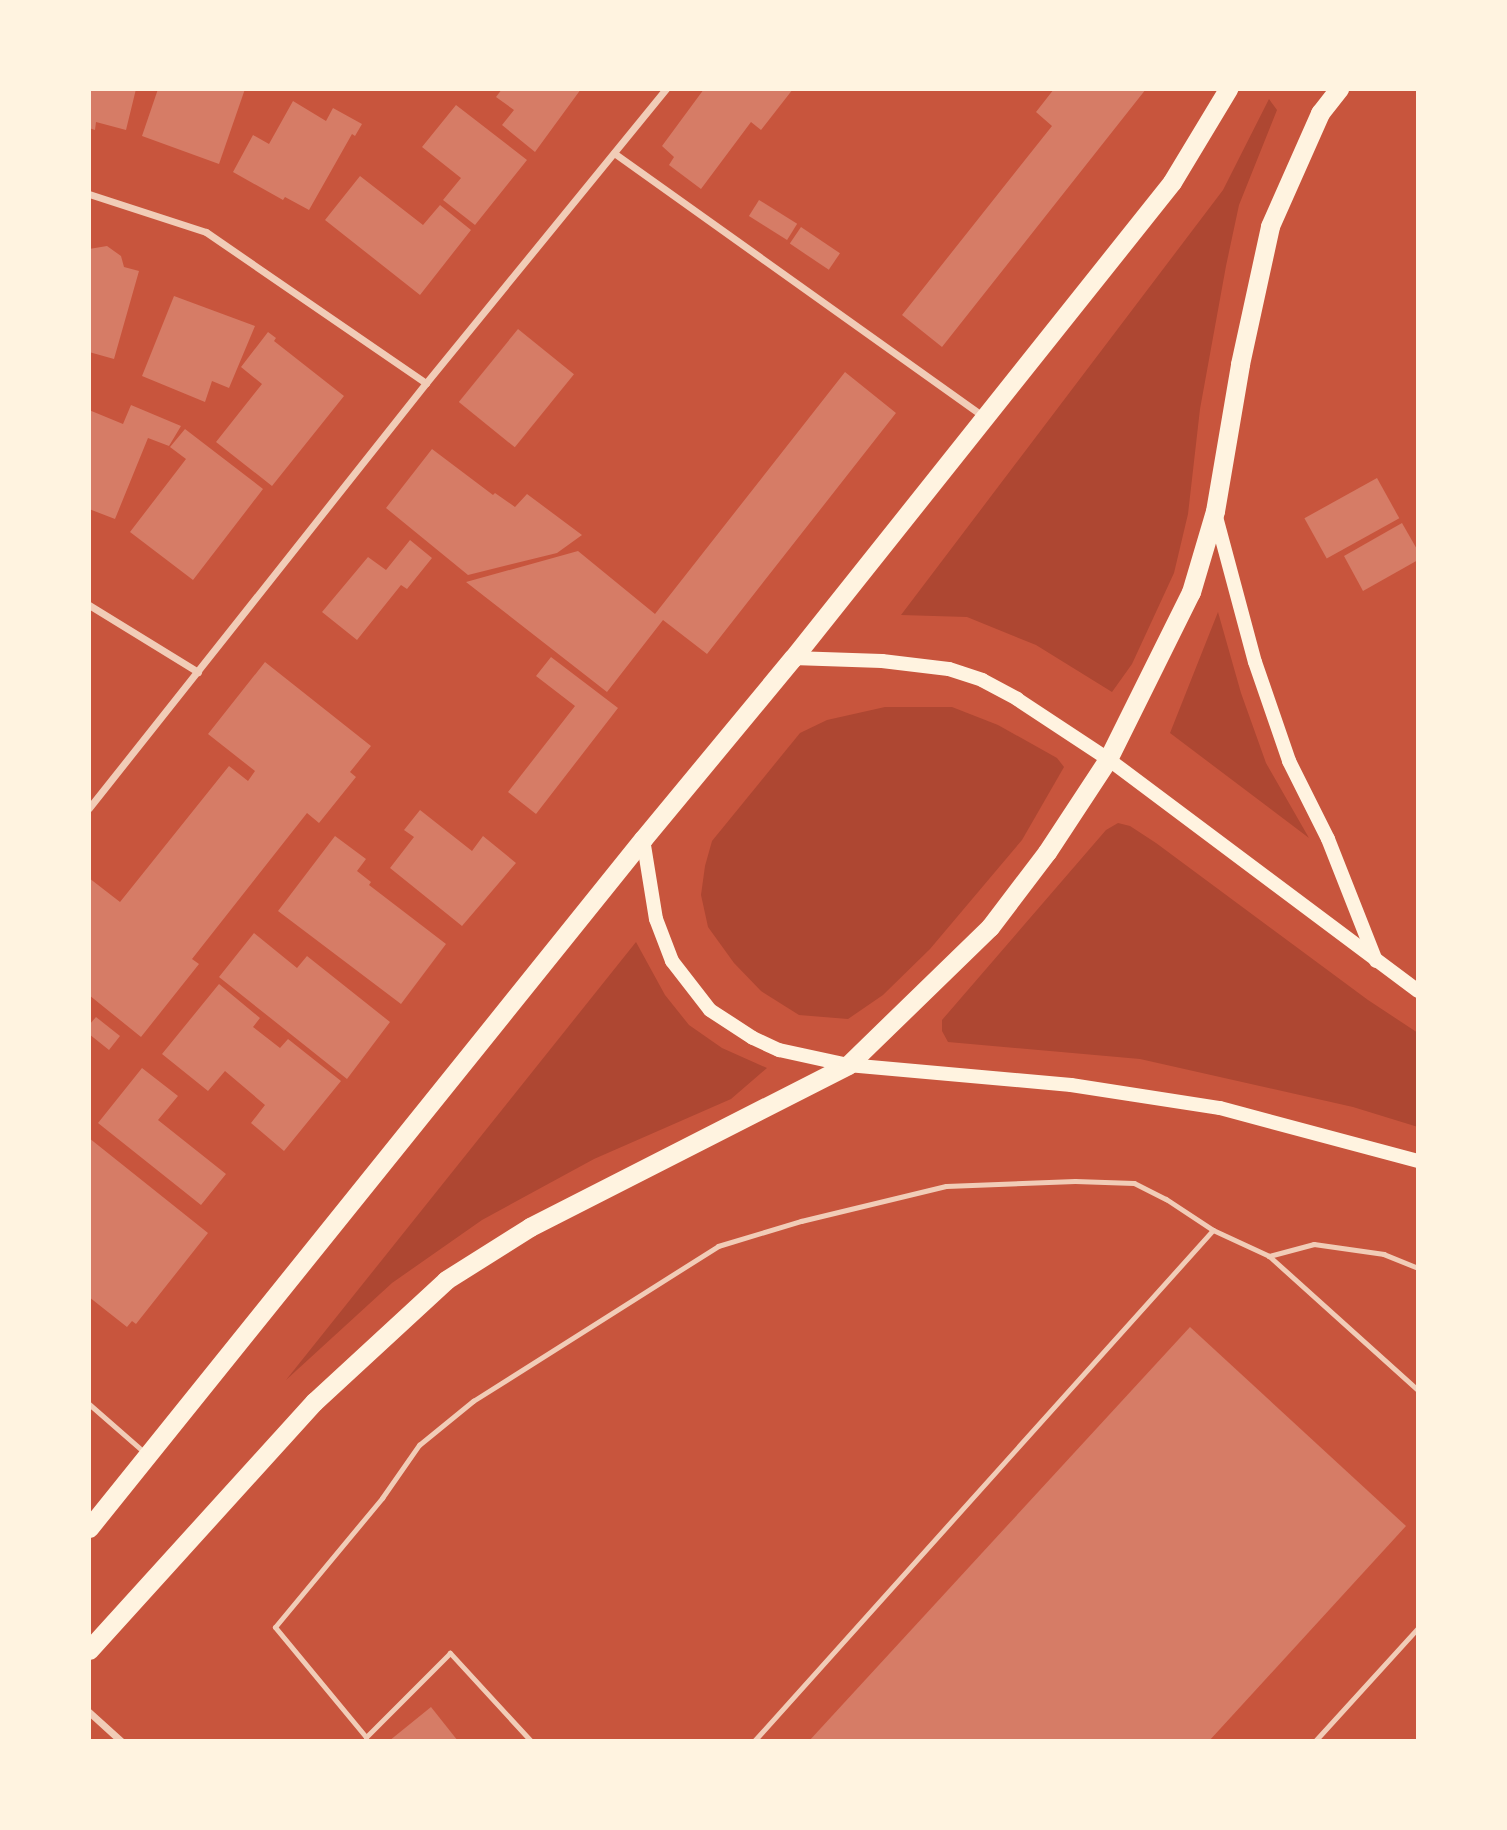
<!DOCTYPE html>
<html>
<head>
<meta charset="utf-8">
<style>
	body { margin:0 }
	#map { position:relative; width:1507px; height:1830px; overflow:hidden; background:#c8553d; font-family:"Roboto Condensed",sans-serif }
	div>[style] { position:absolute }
	.green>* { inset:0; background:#ae4732 }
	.building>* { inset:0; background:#d67c66; transform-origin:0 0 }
	.service>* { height:5px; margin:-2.5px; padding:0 2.5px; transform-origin:2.5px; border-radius:2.5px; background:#f1ccb7 }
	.minor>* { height:7px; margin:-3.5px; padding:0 3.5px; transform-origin:3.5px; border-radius:3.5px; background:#f1ccb7 }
	.secondary>* { height:14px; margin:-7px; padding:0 7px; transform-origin:7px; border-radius:7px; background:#fff3e0 }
	.trunk>* { height:19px; margin:-9.5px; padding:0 9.5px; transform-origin:9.5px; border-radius:9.5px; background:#fff3e0 }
	span { translate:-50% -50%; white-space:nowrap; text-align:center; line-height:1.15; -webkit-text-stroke:7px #fff3e0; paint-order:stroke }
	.frame { position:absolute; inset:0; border:91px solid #fff3e0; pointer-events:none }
</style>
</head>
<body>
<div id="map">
	<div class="green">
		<div style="clip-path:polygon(1269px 99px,1277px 110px,1239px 205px,1226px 266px,1200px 409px,1188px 514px,1174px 573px,1132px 664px,1112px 692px,1036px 645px,967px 617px,901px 615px,1223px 190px)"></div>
		<div style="clip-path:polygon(1218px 612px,1241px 693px,1266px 763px,1309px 838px,1170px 733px)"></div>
		<div style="clip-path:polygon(885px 707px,952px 707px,998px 725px,1057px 758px,1064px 767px,1022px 840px,930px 949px,883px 995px,848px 1019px,799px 1015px,761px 991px,734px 963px,708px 927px,701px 895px,705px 866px,712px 841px,800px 733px,827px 720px)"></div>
		<div style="clip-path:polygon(1118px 823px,1130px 826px,1156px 843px,1368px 1000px,1418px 1033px,1418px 1127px,1353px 1107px,1140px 1059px,948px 1042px,942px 1031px,942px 1020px,1106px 830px)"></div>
		<div style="clip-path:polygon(636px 942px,665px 995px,689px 1025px,722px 1048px,767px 1068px,731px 1099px,594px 1159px,482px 1220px,392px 1283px,286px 1380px)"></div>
	</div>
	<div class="building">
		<div style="clip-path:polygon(89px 89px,136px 89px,126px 130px,96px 122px,95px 130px,89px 128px)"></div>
		<div style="clip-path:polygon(158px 89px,245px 89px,219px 164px,142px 136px)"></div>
		<div style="clip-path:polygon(502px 89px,581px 89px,535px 152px,502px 125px,514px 110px,496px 97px)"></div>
		<div style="clip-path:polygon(704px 89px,793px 89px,761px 130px,751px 122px,701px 189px,669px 165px,674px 157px,662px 146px)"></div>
		<div style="clip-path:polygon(1054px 89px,1146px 89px,942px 347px,902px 315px,1052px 126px,1036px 112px)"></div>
		<div style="clip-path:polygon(293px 101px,326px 121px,333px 108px,362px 124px,355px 136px,352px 134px,309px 210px,285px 197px,283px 200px,233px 172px,253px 135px,269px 144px)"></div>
		<div style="clip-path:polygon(456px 105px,527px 160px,475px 225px,443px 200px,461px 178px,422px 147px)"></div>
		<div style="clip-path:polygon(360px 176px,423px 225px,440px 205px,471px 230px,420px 295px,325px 220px)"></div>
		<div style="left:759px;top:200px;width:45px;height:19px;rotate:32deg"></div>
		<div style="left:801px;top:227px;width:47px;height:20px;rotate:34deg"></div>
		<div style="clip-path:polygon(107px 246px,121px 256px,124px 267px,139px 271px,114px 359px,89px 352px,89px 249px)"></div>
		<div style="clip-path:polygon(174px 296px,255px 326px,229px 388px,212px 381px,205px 402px,142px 376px)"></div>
		<div style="left:518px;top:329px;width:72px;height:94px;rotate:39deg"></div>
		<div style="clip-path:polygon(268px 332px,276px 338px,274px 341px,344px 396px,272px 486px,216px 442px,262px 384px,241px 367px)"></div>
		<div style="clip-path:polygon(845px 372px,896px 413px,707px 654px,663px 620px,607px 692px,466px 582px,578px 551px,655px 614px)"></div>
		<div style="clip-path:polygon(131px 405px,181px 426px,169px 446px,148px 438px,115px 519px,89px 509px,89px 410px,123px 424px)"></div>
		<div style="clip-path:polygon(185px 429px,263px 489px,193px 580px,130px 532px,186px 459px,170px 447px)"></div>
		<div style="clip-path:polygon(432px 449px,493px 495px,495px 493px,515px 507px,527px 494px,582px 535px,557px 553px,468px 575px,386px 508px)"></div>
		<div style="left:1377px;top:478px;width:46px;height:83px;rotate:61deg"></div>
		<div style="clip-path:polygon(1402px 523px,1418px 551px,1418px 560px,1363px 591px,1344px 556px)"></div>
		<div style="clip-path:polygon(410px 540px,432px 558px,407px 589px,401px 585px,357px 640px,322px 612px,368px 557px,386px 570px)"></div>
		<div style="clip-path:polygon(551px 657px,618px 708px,536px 814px,508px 792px,575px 706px,536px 676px)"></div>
		<div style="clip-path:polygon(265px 662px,371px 746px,350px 772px,356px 777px,319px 823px,307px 813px,192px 959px,199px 964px,141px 1037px,89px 995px,89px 878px,120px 902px,229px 766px,248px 781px,255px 771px,208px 734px)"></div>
		<div style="clip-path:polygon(420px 810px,472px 851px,483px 836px,516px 863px,462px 926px,390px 868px,414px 837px,404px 830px)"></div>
		<div style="clip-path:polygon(335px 836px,366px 859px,357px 871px,371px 882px,369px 885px,446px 944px,401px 1004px,278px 911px)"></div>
		<div style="clip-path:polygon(254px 933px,297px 968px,307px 956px,390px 1022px,347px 1079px,219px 977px)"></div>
		<div style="clip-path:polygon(219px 984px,260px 1018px,253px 1027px,280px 1048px,288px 1039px,341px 1081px,284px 1151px,251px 1123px,265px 1105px,225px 1071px,208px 1091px,162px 1054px)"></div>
		<div style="clip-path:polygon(96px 1017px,120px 1036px,109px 1050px,89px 1034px,89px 1025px)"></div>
		<div style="clip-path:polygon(142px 1068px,178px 1096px,158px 1120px,226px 1174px,201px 1205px,98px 1123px)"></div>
		<div style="clip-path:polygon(89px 1138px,208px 1233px,136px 1324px,132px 1321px,127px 1327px,89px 1297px)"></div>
		<div style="clip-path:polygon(1190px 1327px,1406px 1526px,1209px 1741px,809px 1741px)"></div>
		<div style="clip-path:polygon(431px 1707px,458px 1741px,389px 1741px)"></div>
	</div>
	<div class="service">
		<div style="left:1418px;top:1268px;width:37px;rotate:-158deg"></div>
		<div style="left:1384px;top:1254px;width:71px;rotate:-171.9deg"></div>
		<div style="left:1314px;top:1244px;width:47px;rotate:165.1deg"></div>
		<div style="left:1269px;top:1256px;width:200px;rotate:42deg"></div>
		<div style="left:89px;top:1404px;width:74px;rotate:41.2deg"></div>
		<div style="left:531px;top:1741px;width:120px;rotate:-132.6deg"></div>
		<div style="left:450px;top:1653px;width:119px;rotate:135deg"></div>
		<div style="left:366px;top:1737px;width:143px;rotate:-129.6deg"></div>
		<div style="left:275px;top:1627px;width:168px;rotate:-50.3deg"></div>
		<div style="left:382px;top:1498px;width:65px;rotate:-55.1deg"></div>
		<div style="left:419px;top:1445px;width:70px;rotate:-39.2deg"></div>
		<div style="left:473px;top:1401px;width:290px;rotate:-32.3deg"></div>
		<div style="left:718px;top:1246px;width:87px;rotate:-16.8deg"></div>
		<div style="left:801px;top:1221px;width:149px;rotate:-13.6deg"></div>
		<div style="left:946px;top:1186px;width:129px;rotate:-2.2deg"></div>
		<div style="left:1075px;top:1181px;width:59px;rotate:1.9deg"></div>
		<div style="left:1134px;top:1183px;width:36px;rotate:27deg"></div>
		<div style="left:1166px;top:1199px;width:56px;rotate:33.4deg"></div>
		<div style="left:1213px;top:1230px;width:62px;rotate:24.9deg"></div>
		<div style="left:754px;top:1741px;width:687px;rotate:-48.07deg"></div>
		<div style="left:1315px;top:1741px;width:153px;rotate:-47.7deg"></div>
	</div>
	<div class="minor">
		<div style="left:614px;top:153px;width:455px;rotate:35.5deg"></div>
		<div style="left:89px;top:194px;width:123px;rotate:18deg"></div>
		<div style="left:206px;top:232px;width:267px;rotate:34.5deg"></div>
		<div style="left:89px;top:605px;width:128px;rotate:31.6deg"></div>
		<div style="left:89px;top:808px;width:542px;rotate:-51.59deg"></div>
		<div style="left:426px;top:383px;width:380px;rotate:-50.8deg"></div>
		<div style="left:89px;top:1712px;width:43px;rotate:42.2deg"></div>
	</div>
	<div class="secondary">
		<div style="left:1215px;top:513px;width:154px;rotate:75deg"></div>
		<div style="left:1255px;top:662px;width:105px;rotate:71deg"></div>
		<div style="left:1289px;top:761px;width:87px;rotate:63.4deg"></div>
		<div style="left:1328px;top:839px;width:131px;rotate:68.5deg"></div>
		<div style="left:793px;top:658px;width:89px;rotate:1.9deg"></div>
		<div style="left:882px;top:661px;width:67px;rotate:6.8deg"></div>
		<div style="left:949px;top:669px;width:35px;rotate:18deg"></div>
		<div style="left:982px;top:680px;width:40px;rotate:28deg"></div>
		<div style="left:1017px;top:699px;width:109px;rotate:33.4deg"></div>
		<div style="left:1108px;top:759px;width:387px;rotate:36.8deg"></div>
		<div style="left:643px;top:839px;width:81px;rotate:80.8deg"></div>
		<div style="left:656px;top:919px;width:45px;rotate:69.1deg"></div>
		<div style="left:672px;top:961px;width:62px;rotate:52.2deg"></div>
		<div style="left:710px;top:1010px;width:51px;rotate:33.1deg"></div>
		<div style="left:753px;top:1038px;width:29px;rotate:25deg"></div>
		<div style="left:779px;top:1050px;width:71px;rotate:12.3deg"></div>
		<div style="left:848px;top:1065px;width:224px;rotate:5.1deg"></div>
		<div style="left:1071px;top:1085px;width:151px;rotate:8.8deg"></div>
		<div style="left:1220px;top:1108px;width:205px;rotate:15deg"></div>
	</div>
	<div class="trunk">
		<div style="left:89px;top:1528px;width:884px;rotate:-51.2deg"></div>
		<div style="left:643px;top:839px;width:235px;rotate:-50.4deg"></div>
		<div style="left:793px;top:658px;width:608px;rotate:-51.47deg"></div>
		<div style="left:1172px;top:182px;width:109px;rotate:-58.9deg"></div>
		<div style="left:89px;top:1650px;width:335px;rotate:-47.8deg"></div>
		<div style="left:314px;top:1402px;width:180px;rotate:-42.7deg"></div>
		<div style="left:446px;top:1280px;width:99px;rotate:-32.2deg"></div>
		<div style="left:530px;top:1227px;width:357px;rotate:-27deg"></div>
		<div style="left:848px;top:1065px;width:198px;rotate:-44.2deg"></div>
		<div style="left:990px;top:927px;width:94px;rotate:-52.8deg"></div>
		<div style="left:1047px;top:852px;width:111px;rotate:-56.7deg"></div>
		<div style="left:1108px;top:759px;width:186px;rotate:-63.6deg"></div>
		<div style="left:1191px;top:592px;width:84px;rotate:-73.5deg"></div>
		<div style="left:1215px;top:511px;width:149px;rotate:-80.3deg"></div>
		<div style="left:1240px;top:364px;width:141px;rotate:-77.7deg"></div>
		<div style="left:1270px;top:226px;width:124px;rotate:-66.1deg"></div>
		<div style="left:1320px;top:113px;width:31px;rotate:-52deg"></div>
	</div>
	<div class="frame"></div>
</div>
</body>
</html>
